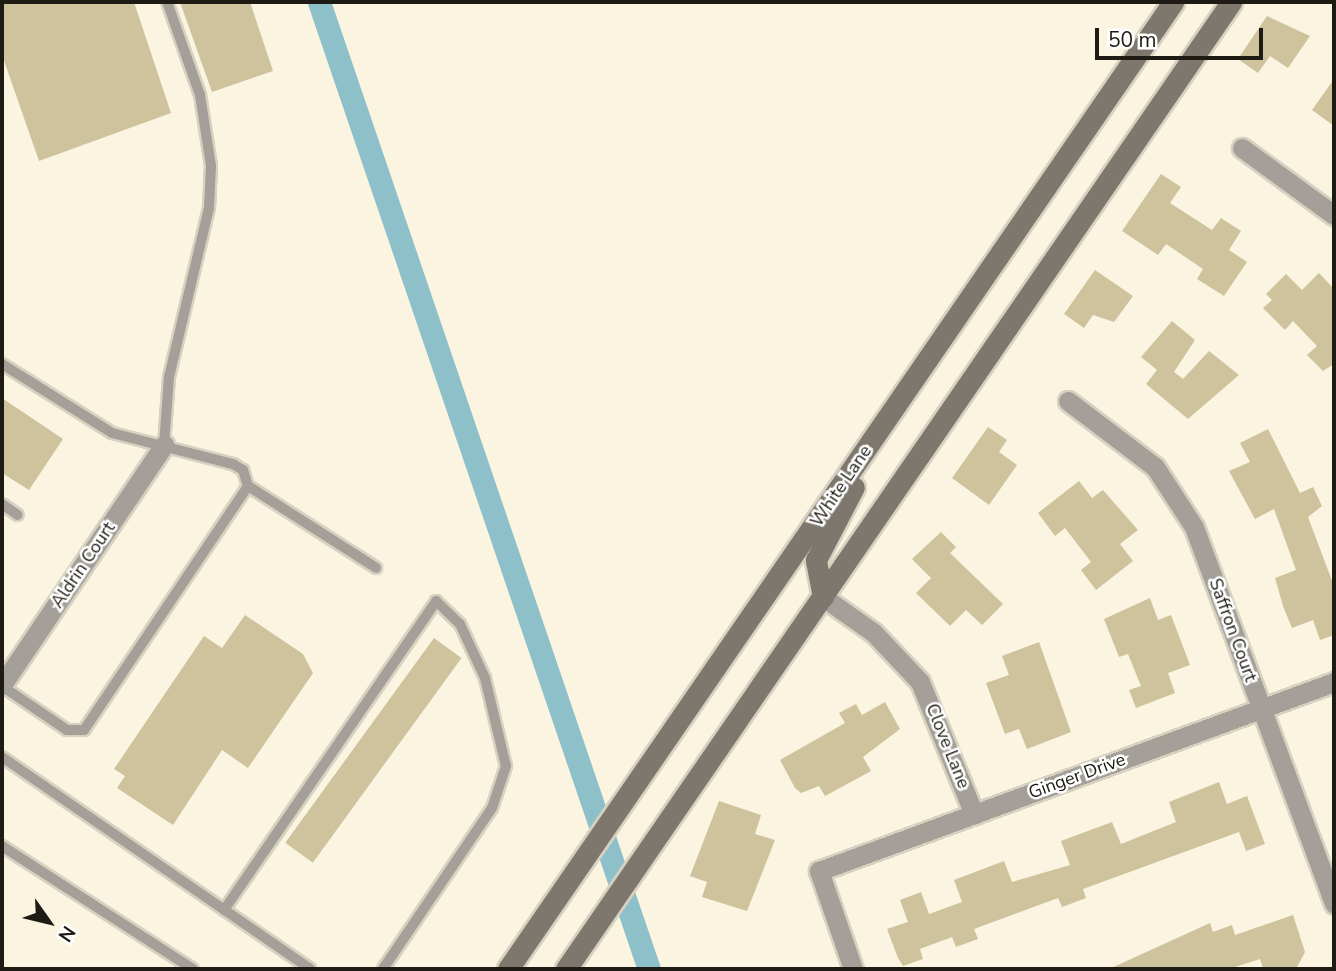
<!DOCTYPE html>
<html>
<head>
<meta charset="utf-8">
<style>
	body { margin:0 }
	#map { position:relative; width:1336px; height:971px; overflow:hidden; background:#faf4e1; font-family:"Nunito Sans",sans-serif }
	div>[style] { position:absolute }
	.canal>* { height:23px; margin:-11.5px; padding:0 11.5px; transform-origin:11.5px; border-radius:11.5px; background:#8ec0ca }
	.building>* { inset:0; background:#cfc39d; transform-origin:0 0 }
	.roads { filter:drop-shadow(2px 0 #d7d1c0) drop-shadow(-2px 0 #d7d1c0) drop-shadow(0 2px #d7d1c0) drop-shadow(0 -2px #d7d1c0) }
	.lane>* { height:10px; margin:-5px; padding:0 5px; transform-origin:5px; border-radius:5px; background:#a4a099 }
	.street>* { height:19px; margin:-9.5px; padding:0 9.5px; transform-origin:9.5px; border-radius:9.5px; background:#a4a099 }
	.secondary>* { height:21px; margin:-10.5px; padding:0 10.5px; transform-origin:10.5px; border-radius:10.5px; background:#7e776d }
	span { translate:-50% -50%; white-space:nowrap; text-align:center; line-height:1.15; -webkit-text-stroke:5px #fff; paint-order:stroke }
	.street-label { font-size:18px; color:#1d1b14 }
	.frame { position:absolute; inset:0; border:4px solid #1d1b14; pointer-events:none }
	.north { position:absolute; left:14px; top:887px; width:70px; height:70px; -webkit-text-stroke:5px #fff; paint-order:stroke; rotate:124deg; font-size:19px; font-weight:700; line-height:28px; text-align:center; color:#1d1b14 }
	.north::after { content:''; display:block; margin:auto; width:24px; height:32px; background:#1d1b14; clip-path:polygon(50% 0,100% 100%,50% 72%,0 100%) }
	.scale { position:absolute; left:1095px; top:28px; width:168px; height:32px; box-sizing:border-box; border:4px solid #1d1b14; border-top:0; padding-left:9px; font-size:21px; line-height:24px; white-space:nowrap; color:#1d1b14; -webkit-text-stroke:5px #fff; paint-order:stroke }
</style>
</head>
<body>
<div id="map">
	<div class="canal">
		<div style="left:319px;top:2px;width:1022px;rotate:71.16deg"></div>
	</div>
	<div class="building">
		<div style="clip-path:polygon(2px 2px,134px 2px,171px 113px,39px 161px,2px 55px)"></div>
		<div style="clip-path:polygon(180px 2px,250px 2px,273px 71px,212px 92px)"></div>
		<div style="clip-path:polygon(1267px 16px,1310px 36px,1288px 68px,1270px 56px,1258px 73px,1238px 59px)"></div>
		<div style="clip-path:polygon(1334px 79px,1334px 126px,1312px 110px)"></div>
		<div style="clip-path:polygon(1161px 174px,1181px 187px,1170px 203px,1212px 230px,1221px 218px,1241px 231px,1229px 250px,1247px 262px,1224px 296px,1197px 279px,1203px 269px,1166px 244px,1158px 255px,1122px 231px)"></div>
		<div style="clip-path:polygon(1095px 270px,1133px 296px,1114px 322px,1093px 315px,1084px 328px,1064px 314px)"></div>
		<div style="clip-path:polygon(1319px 273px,1334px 289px,1334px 364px,1323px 371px,1307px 355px,1317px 346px,1293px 321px,1285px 330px,1263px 308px,1272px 300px,1266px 294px,1286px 274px,1302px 290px)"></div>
		<div style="clip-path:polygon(1172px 321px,1195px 340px,1174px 372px,1183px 379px,1209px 351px,1239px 375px,1188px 419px,1146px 384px,1157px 370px,1141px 357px)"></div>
		<div style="clip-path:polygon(2px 398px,63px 439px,29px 490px,2px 473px)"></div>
		<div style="clip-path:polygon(988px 427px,1007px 440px,999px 452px,1017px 465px,989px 505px,952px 478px)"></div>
		<div style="clip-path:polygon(1268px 429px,1300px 493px,1313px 487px,1322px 506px,1308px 517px,1334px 586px,1334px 635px,1320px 640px,1313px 620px,1292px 628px,1283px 606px,1275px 578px,1296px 570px,1274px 509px,1255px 519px,1229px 471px,1250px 462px,1240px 443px)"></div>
		<div style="clip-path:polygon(1079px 481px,1092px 498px,1103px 490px,1138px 530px,1120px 544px,1133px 561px,1096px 590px,1081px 570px,1091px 562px,1065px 528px,1055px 536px,1038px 513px)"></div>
		<div style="clip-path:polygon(941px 532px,956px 547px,950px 553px,1003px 604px,982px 625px,966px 610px,950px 626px,916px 593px,931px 578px,912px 559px)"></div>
		<div style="clip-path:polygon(1150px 598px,1158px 620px,1171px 615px,1190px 665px,1168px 673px,1175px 693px,1136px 708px,1129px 690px,1141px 686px,1128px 654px,1119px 657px,1104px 619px)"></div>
		<div style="clip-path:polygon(245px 615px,303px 654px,313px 673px,248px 768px,222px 750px,173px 825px,117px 788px,125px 776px,114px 769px,204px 636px,222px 648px)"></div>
		<div style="left:434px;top:638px;width:34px;height:253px;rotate:36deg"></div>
		<div style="clip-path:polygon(1039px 642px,1071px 732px,1027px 749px,1019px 729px,1005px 734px,986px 683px,1009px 675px,1002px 656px)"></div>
		<div style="clip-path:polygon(885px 702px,900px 729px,863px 757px,871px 771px,825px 796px,819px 786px,801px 793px,795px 788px,780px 760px,845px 723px,839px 713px,856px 704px,862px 715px)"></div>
		<div style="clip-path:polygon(1219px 782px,1227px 804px,1247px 796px,1265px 844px,1246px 851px,1239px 832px,1083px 889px,1086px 898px,1062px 907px,1058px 898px,974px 929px,978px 939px,956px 947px,952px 937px,920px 949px,923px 959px,903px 966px,898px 958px,887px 929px,908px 922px,900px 900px,921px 892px,929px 914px,962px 902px,954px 880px,1004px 861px,1012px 882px,1070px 865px,1061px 841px,1112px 822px,1121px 844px,1176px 822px,1169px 802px)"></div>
		<div style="clip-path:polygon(719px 801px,761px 815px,755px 834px,775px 840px,747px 911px,702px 897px,707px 882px,690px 876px)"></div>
		<div style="clip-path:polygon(1293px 915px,1305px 952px,1296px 969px,1263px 969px,1260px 959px,1229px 969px,1109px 969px,1210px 923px,1213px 932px,1232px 925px,1235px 935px)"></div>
	</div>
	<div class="roads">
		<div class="lane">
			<div style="left:2px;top:364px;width:130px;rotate:32.1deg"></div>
			<div style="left:112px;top:433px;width:125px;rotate:14.4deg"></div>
			<div style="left:233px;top:464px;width:12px;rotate:31deg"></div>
			<div style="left:243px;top:470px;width:17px;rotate:73deg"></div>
			<div style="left:248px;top:486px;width:294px;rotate:123.9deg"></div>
			<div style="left:84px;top:730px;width:17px;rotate:180deg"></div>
			<div style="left:67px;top:730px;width:78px;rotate:-145.9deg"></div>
			<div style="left:164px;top:445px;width:68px;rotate:-85.8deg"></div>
			<div style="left:169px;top:377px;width:174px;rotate:-76.7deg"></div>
			<div style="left:209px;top:208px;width:42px;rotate:-87.3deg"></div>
			<div style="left:211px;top:166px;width:72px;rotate:-98.8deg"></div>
			<div style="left:200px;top:95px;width:99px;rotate:-109.5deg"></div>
			<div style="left:248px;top:486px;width:152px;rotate:32.6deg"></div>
			<div style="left:2px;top:504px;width:19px;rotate:35deg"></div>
			<div style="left:2px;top:757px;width:374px;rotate:34.5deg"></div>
			<div style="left:2px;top:846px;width:227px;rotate:32.8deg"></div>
			<div style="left:224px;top:910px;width:375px;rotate:-55.5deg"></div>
			<div style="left:436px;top:601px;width:33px;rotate:44deg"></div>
			<div style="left:460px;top:624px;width:60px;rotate:65.2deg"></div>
			<div style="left:485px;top:678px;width:90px;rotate:76.6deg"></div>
			<div style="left:506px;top:766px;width:44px;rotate:108.4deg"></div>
			<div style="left:492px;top:808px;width:194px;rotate:124.1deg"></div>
		</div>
		<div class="street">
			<div style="left:1242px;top:148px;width:114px;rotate:36.1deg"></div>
			<div style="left:1068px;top:401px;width:109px;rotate:37.2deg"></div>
			<div style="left:1155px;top:467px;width:72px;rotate:57deg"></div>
			<div style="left:1194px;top:527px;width:402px;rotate:69.6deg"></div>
			<div style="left:823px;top:597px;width:62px;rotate:35.2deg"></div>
			<div style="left:874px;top:633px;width:67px;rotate:46.8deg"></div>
			<div style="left:920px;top:682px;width:143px;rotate:67.8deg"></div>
			<div style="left:2px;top:685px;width:290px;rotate:-56deg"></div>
			<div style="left:853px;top:969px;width:104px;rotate:-109.1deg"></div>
			<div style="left:819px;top:871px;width:549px;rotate:-20.15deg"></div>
		</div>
		<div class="secondary">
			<div style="left:823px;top:597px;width:38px;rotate:-101deg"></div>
			<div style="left:816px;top:560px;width:82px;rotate:-62.5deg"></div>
			<div style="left:508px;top:969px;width:1174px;rotate:-55.48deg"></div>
			<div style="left:566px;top:969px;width:1174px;rotate:-55.48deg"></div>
		</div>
	</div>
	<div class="street-label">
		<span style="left:841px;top:486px;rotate:-56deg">White Lane</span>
		<span style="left:83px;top:565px;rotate:-56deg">Aldrin Court</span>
		<span style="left:1233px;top:630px;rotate:70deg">Saffron Court</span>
		<span style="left:948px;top:746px;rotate:68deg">Clove Lane</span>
		<span style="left:1077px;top:776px;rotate:-20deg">Ginger Drive</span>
	</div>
	<div class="frame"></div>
	<div class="north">N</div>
	<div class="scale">50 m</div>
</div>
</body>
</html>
